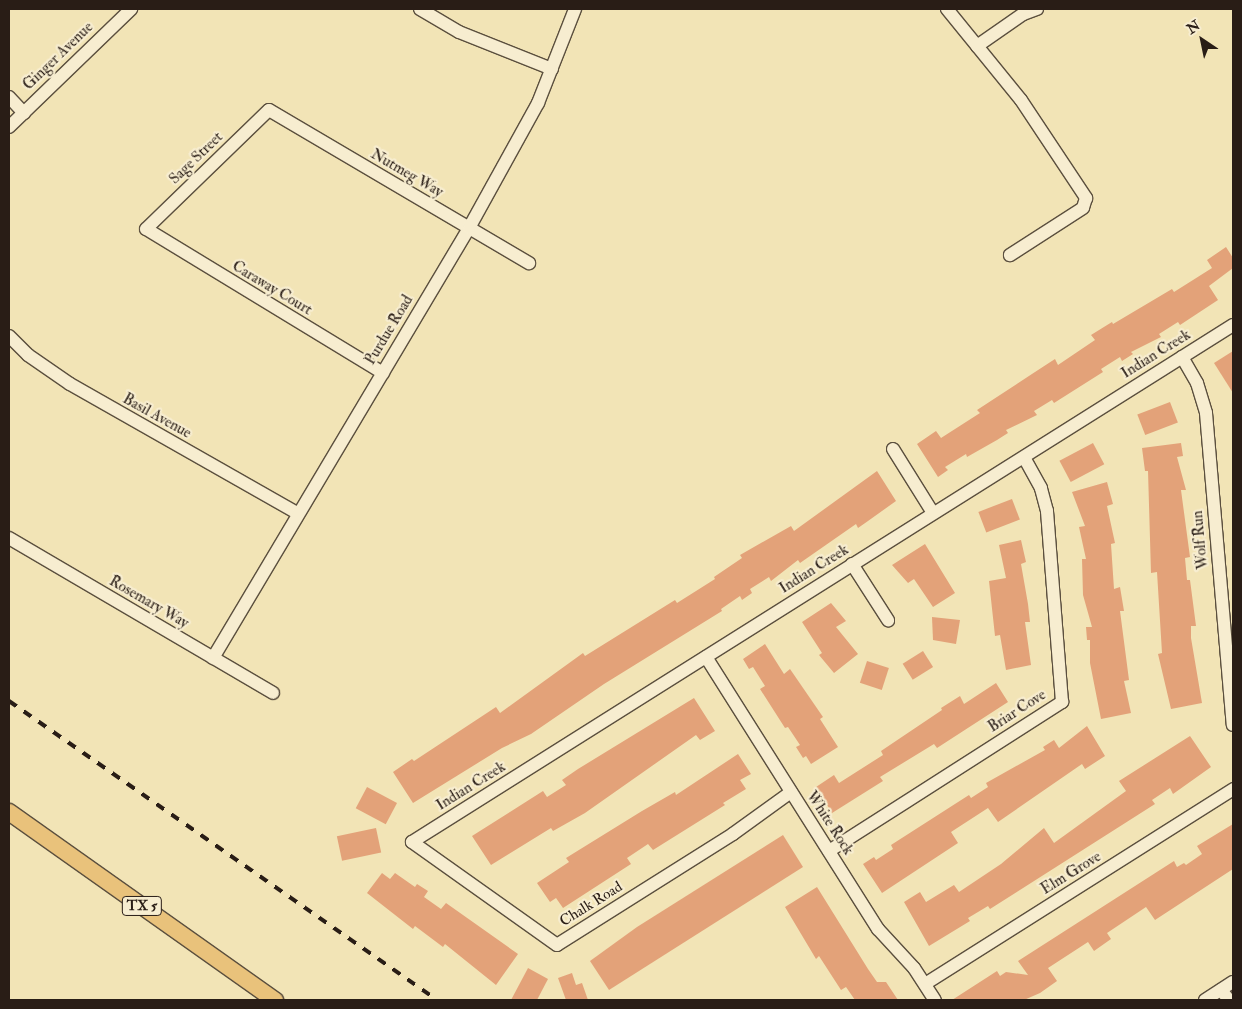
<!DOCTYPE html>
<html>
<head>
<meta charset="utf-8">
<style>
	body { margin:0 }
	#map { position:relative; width:1242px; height:1009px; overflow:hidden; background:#f2e4b6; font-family:"IM FELL Double Pica",serif }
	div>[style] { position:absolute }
	.building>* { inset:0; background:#e3a279; transform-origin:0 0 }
	.roads { filter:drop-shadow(1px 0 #5b4f3e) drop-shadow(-1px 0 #5b4f3e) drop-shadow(0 1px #5b4f3e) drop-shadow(0 -1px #5b4f3e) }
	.minor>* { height:12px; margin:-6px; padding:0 6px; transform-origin:6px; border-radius:6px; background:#f7edd0 }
	.major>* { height:16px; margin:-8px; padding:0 8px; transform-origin:8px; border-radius:8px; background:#e9c27b }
	.rail>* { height:4px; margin-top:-2px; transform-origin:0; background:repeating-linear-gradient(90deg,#291d16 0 9px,transparent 0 18px) }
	span { translate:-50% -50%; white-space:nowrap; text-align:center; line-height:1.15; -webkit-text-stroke:4.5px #f7edd0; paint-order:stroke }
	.shield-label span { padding:1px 4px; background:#f7edd0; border:1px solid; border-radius:4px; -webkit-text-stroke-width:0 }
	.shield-label { font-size:14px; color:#291d16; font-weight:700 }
	.street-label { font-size:15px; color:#291d16 }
	.frame { position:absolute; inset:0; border:10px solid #291d16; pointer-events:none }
	.north { position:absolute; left:1177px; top:15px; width:50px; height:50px; -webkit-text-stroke:4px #f7edd0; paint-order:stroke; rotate:326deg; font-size:14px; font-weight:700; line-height:20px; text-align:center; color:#291d16 }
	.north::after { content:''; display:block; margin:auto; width:18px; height:22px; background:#291d16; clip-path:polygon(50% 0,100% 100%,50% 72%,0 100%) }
</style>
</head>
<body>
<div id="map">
	<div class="building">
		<div style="clip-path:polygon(1226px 247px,1233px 258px,1233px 268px,1209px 286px,1218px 300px,1180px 325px,1178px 322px,1159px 334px,1161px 337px,1131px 352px,1133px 354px,1122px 361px,1120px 357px,1101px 369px,1103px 372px,1054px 403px,1052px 400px,1034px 411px,1037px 415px,1006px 430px,1008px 433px,997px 440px,967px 457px,966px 454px,945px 467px,948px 470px,938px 477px,917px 444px,936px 431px,941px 438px,980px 413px,977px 410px,1035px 372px,1055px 359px,1058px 365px,1095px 340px,1091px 335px,1112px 322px,1113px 324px,1172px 289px,1174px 292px,1212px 268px,1207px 260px)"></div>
		<div style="clip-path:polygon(1233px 351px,1233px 393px,1214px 363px)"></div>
		<div style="left:1170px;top:402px;width:22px;height:35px;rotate:69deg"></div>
		<div style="left:1093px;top:443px;width:24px;height:38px;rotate:62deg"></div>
		<div style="clip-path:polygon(1181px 443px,1183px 456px,1177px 457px,1186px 490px,1181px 490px,1190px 557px,1185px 558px,1187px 580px,1190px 580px,1196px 626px,1191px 626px,1191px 638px,1202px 703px,1171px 709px,1158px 654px,1162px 653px,1157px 572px,1151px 573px,1148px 471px,1145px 471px,1142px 448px)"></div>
		<div style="clip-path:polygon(877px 471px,896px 501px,868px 521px,858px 528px,856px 524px,800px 563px,798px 560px,771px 581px,769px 577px,750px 589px,752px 593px,742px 600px,740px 596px,721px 609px,722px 611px,604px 684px,531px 734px,502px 748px,413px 803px,393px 772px,412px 759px,414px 761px,496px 707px,500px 713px,583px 653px,585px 656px,675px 600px,677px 603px,715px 579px,714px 577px,742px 558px,740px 555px,791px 526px,794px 531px)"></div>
		<div style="clip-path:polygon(1107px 482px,1113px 504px,1107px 506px,1115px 543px,1111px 544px,1114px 589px,1120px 587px,1124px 611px,1120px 611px,1129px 680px,1124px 681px,1131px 713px,1101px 719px,1090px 663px,1090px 640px,1087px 640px,1086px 627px,1092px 627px,1083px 595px,1082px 559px,1086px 559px,1079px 527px,1085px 526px,1072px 492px)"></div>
		<div style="left:1012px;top:499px;width:22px;height:36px;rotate:69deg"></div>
		<div style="clip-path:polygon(1021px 540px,1026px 562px,1021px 564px,1028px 604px,1030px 622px,1025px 622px,1031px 665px,1006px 670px,1000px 635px,995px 636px,989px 581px,1006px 578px,999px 545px)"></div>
		<div style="clip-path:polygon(925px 544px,955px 593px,933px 607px,914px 579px,908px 583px,892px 565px)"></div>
		<div style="clip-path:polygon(831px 603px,846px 621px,836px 627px,858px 654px,834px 673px,819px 655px,822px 653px,802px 622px)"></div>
		<div style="clip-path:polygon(932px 617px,960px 620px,956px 644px,933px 640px)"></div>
		<div style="clip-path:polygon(765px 644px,784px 674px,790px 669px,823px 717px,820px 719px,838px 747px,811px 764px,806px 756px,803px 758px,796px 747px,800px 745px,788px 727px,785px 728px,760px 689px,765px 686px,753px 667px,749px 669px,743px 659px)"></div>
		<div style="left:923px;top:651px;width:19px;height:24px;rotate:58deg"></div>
		<div style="left:867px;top:661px;width:23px;height:23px;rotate:18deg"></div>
		<div style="clip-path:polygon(996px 683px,1008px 702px,937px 748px,934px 744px,880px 777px,883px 781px,832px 813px,816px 787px,834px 775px,839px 783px,883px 755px,881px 751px,942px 710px,941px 708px,960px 696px,964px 704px)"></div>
		<div style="clip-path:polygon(694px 698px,715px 731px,700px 740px,696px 735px,585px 813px,553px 831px,551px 828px,491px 865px,472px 836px,543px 791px,547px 797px,566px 785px,562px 780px,578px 769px)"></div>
		<div style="clip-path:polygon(1087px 726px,1105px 756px,1085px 769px,1082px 764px,998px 822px,988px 808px,951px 832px,958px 843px,882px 893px,863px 864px,874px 857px,876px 860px,893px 849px,891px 845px,969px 795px,971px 798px,988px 787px,986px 783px,1045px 750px,1043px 747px,1054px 740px,1059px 748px)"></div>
		<div style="clip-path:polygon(1190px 736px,1211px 767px,1173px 794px,1170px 788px,1152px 800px,1155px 804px,990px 909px,988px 906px,968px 918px,970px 921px,929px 946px,904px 902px,920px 892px,926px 902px,954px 885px,959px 892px,1001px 864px,1044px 828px,1054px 843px,1126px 791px,1119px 781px)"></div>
		<div style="clip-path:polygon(738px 754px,751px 774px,740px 780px,746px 789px,723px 803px,725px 805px,653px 850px,648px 844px,627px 858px,631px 864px,563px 908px,556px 898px,550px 902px,537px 883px,569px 862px,566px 858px,642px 811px,675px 792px,676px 795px)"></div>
		<div style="left:367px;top:787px;width:34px;height:24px;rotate:28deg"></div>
		<div style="clip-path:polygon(1233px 824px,1233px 869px,1155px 920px,1146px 907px,1107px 933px,1111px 939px,1094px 951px,1088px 942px,1048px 968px,1057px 981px,1040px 993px,1024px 1000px,952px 1000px,997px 971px,1000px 976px,1006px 972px,1028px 975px,1018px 961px,1174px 861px,1177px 867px,1184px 863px,1186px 865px,1202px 854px,1197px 846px)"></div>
		<div style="left:376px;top:828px;width:25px;height:40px;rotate:78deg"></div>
		<div style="clip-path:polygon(783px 835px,803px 867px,609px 990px,590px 961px,637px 927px)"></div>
		<div style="clip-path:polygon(382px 873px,390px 879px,395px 873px,415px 887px,417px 884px,428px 891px,424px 897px,441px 909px,446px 903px,518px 954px,496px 985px,445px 944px,443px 947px,415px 926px,413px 929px,367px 893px)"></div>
		<div style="clip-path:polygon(817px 887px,868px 969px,877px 982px,886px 982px,898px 1000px,855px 1000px,846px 987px,841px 990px,819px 956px,816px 959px,785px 907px)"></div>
		<div style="clip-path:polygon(528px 968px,548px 979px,537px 1000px,511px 1000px)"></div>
		<div style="clip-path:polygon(572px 973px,576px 985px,582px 983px,588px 1000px,566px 1000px,558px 978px)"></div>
	</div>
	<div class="roads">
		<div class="minor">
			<div style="left:420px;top:9px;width:45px;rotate:30.5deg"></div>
			<div style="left:459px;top:32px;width:100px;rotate:21.7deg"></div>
			<div style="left:947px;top:9px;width:117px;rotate:50.9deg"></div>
			<div style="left:1021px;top:100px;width:118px;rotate:56.4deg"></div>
			<div style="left:1086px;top:198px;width:10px;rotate:107deg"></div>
			<div style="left:1083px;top:208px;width:87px;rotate:147.2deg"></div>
			<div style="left:977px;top:46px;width:56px;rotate:-34.8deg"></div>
			<div style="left:1023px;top:14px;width:15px;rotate:-20deg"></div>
			<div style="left:9px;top:97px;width:22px;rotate:47deg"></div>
			<div style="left:9px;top:127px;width:170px;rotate:-44deg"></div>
			<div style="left:9px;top:336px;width:27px;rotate:45deg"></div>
			<div style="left:28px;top:355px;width:51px;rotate:34.6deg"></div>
			<div style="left:70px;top:384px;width:261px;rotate:29.6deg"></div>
			<div style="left:1182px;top:357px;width:30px;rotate:60deg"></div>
			<div style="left:1197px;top:383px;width:31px;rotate:73deg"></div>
			<div style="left:1206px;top:413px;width:313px;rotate:85.1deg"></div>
			<div style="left:383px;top:373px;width:277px;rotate:-148.7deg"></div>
			<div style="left:146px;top:229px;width:171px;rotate:-44.1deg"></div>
			<div style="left:269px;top:110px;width:302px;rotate:30.5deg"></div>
			<div style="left:893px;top:449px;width:75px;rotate:58deg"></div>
			<div style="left:9px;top:538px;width:306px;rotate:30.4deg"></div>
			<div style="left:852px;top:564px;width:67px;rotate:57.3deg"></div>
			<div style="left:706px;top:657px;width:322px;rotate:57.7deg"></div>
			<div style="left:878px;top:929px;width:53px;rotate:47.3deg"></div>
			<div style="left:914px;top:968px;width:38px;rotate:57deg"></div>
			<div style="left:213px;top:658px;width:500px;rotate:-59.23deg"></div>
			<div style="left:469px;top:228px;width:143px;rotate:-61.1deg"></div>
			<div style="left:538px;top:103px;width:101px;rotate:-68.5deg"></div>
			<div style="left:791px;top:792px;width:72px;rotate:144.1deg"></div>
			<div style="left:733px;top:834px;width:208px;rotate:147.8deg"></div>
			<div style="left:557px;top:945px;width:178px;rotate:-144.6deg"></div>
			<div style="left:412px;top:842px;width:970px;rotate:-32.2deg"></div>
			<div style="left:829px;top:851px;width:277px;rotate:-32.6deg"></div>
			<div style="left:1062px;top:702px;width:192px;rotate:-94.5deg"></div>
			<div style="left:1047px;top:511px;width:24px;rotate:-105deg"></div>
			<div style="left:1041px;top:488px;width:35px;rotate:-119deg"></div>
			<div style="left:925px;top:984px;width:365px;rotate:-32.3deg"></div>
			<div style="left:1221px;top:990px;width:13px;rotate:51deg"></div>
			<div style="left:1205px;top:1000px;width:33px;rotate:-33deg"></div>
		</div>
		<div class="major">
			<div style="left:9px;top:812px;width:326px;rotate:35.3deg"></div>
		</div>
	</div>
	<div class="rail">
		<div style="left:9px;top:701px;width:522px;rotate:34.94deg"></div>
	</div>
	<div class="shield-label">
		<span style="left:142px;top:906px">TX 5</span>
	</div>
	<div class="street-label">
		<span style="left:58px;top:56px;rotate:-44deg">Ginger Avenue</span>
		<span style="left:196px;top:158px;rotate:-44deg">Sage Street</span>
		<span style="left:407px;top:173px;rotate:30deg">Nutmeg Way</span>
		<span style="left:272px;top:288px;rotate:31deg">Caraway Court</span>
		<span style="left:389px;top:330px;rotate:-59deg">Purdue Road</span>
		<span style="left:1156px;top:354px;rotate:-32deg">Indian Creek</span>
		<span style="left:157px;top:416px;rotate:29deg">Basil Avenue</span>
		<span style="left:1200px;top:540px;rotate:-95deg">Wolf Run</span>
		<span style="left:814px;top:569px;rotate:-32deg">Indian Creek</span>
		<span style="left:149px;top:602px;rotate:30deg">Rosemary Way</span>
		<span style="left:1017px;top:711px;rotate:-33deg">Briar Cove</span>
		<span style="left:471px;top:786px;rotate:-32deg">Indian Creek</span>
		<span style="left:830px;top:823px;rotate:57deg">White Rock</span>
		<span style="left:1071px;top:873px;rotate:-32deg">Elm Grove</span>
		<span style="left:591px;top:904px;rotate:-32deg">Chalk Road</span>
	</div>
	<div class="frame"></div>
	<div class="north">N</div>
</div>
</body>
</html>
